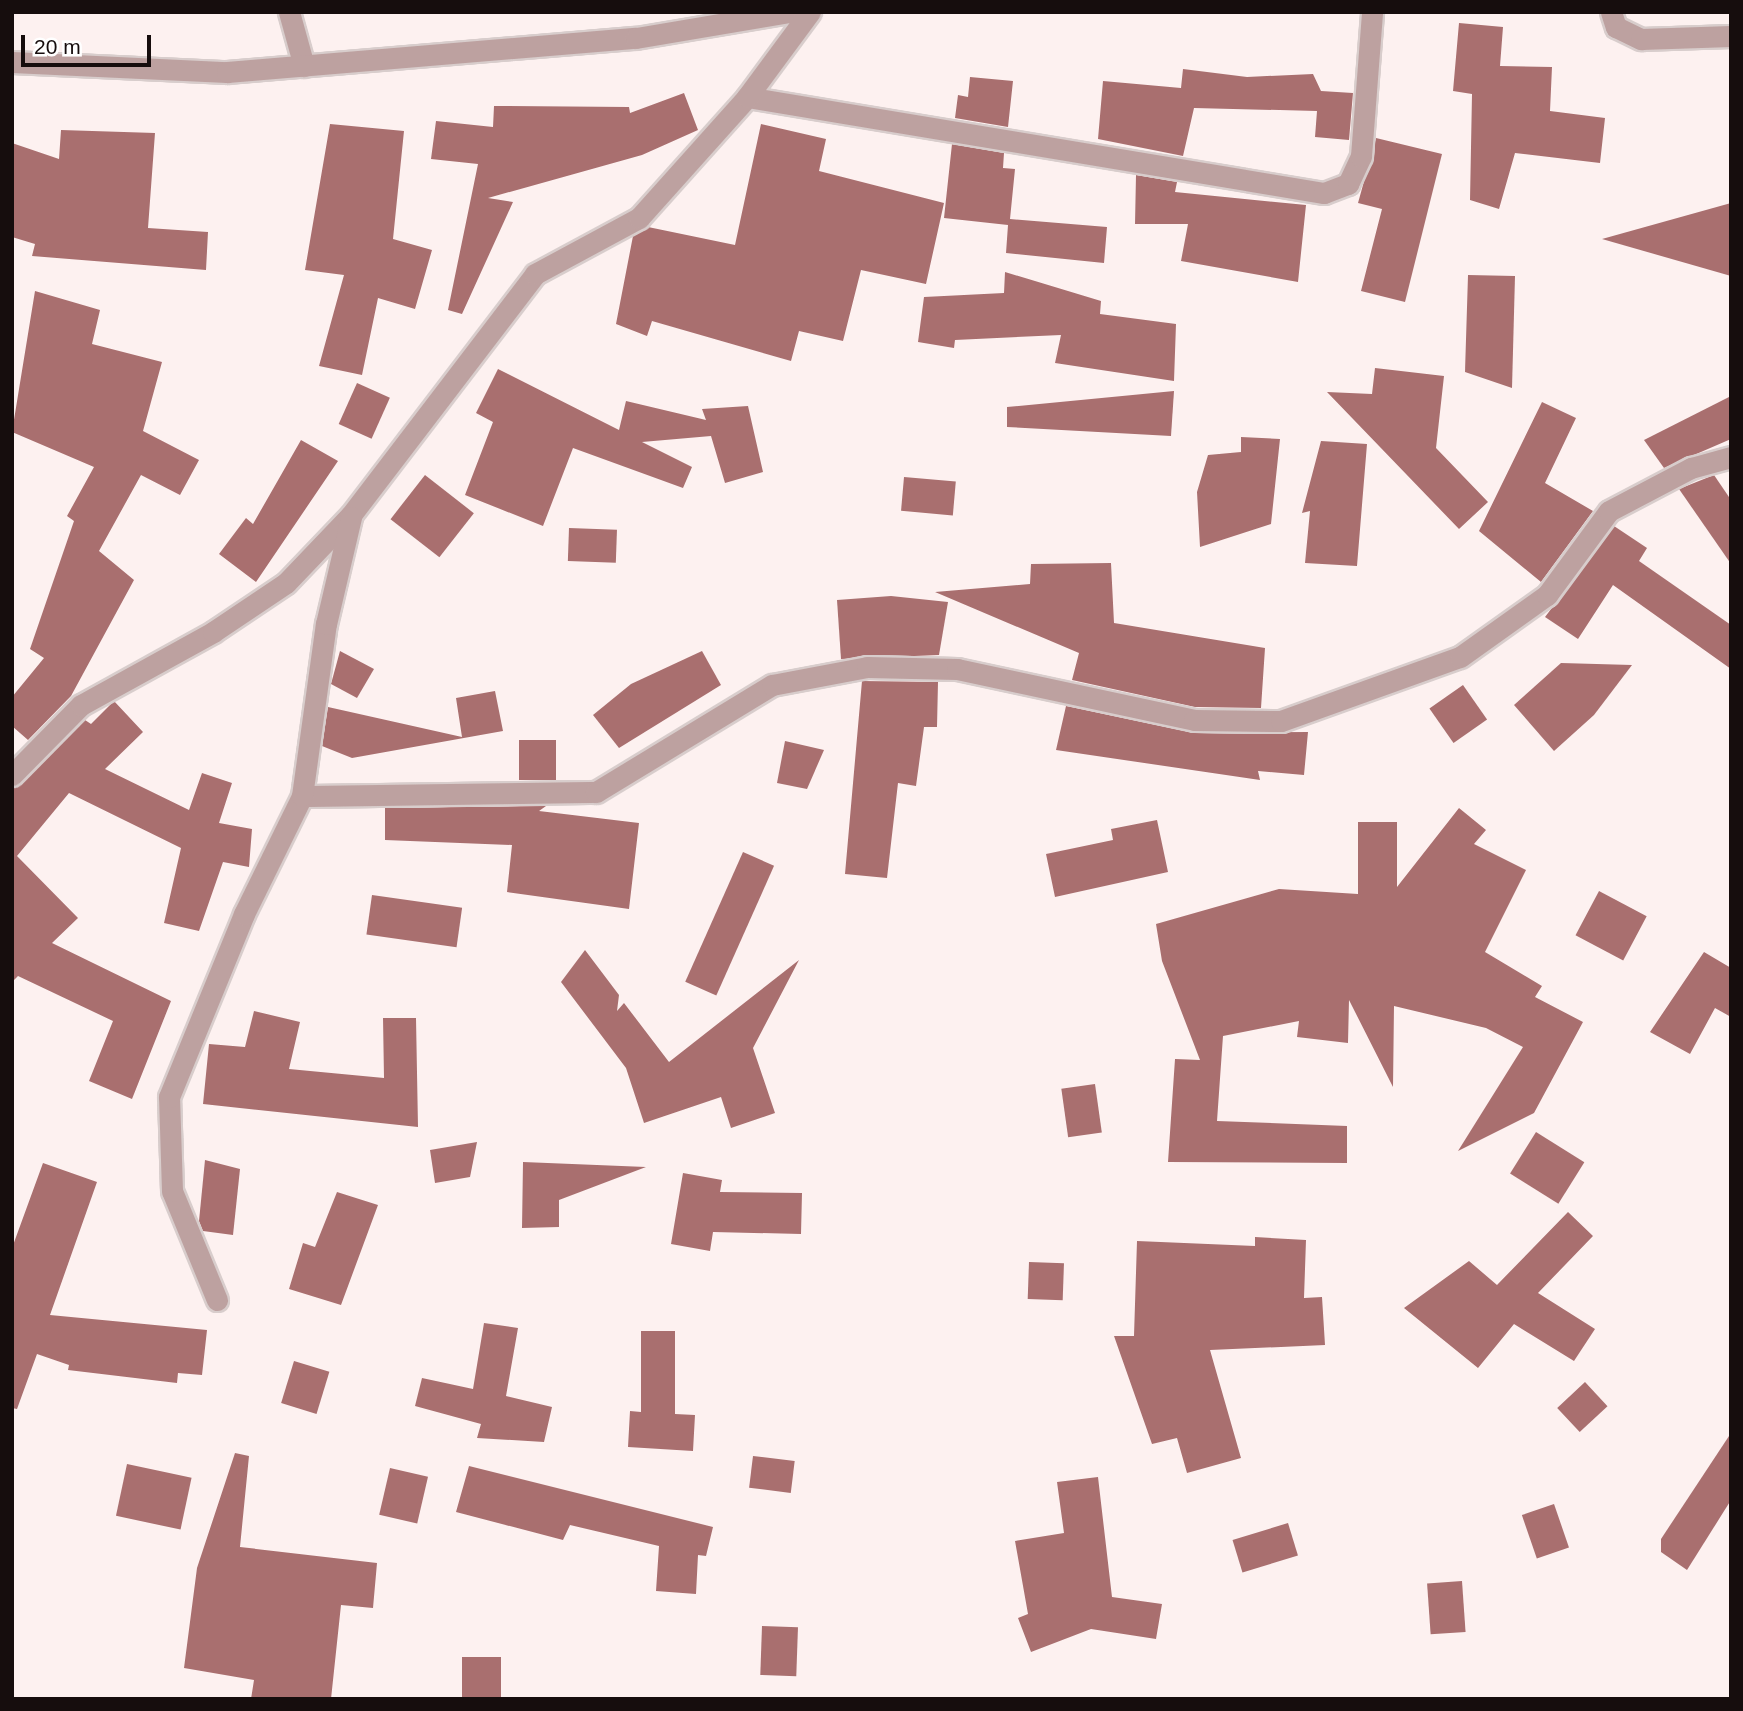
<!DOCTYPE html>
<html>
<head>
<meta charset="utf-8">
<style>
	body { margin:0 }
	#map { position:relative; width:1743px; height:1711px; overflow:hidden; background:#fdf1f0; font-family:Arial,sans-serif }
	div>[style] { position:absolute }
	.building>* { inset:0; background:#a96f6f; transform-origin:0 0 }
	.roads { filter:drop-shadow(2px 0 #d8cdcc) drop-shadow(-2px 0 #d8cdcc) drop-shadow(0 2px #d8cdcc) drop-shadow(0 -2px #d8cdcc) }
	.street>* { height:21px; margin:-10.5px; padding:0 10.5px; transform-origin:10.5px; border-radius:10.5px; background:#bda1a0 }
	span { translate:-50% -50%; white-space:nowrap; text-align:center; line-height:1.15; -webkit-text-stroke:5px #fff; paint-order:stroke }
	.frame { position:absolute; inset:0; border:14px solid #160d0d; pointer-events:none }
	.scale { position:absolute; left:21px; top:35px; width:130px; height:32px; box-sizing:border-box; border:4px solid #160d0d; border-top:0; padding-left:9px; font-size:21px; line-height:24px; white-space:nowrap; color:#160d0d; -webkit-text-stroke:5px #fff; paint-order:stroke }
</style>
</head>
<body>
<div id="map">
	<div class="building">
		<div style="clip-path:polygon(1459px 23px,1503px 27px,1500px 66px,1552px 67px,1550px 111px,1605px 118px,1600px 163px,1515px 153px,1499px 209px,1470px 200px,1472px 94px,1453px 91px)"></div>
		<div style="clip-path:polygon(1183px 69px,1247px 77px,1313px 74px,1321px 91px,1353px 93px,1349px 140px,1315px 137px,1317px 111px,1194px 108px,1183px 156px,1098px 139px,1103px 81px,1181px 88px)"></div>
		<div style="clip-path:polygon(970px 77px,1013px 81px,1008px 127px,955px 118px,958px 95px,968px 97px)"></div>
		<div style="clip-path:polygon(684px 93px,698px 130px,642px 155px,488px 198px,513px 202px,462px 314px,448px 310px,478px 164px,431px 159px,436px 121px,493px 127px,494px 106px,629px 107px,630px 113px)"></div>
		<div style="clip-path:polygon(330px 124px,404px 131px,393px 239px,432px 250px,415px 309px,378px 298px,362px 375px,319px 366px,344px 275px,305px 270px)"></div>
		<div style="clip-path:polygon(761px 124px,826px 139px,819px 171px,944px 203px,926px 284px,861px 270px,843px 341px,799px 331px,791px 361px,652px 321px,647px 336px,616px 324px,633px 236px,648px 227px,735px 245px)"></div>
		<div style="clip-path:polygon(61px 130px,155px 133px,148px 228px,208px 232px,206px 270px,32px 256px,35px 244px,12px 237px,12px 143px,59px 159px)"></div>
		<div style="clip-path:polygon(1376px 138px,1442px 154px,1405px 302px,1361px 291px,1382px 209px,1358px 203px)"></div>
		<div style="clip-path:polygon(952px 144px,1004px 153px,1003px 168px,1015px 169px,1010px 219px,1107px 227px,1104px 263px,1006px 253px,1008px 225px,944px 218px)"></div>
		<div style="clip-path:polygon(1136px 175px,1177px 182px,1175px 192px,1306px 205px,1298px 282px,1181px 261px,1188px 224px,1135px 224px)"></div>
		<div style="clip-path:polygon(1731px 203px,1731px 276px,1602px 239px)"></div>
		<div style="clip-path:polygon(1005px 272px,1101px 301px,1100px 314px,1176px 324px,1174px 381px,1055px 363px,1061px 335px,955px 340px,954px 348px,918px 342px,924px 297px,1004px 293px)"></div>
		<div style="clip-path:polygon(1468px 275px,1515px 276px,1512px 388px,1465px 372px)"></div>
		<div style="clip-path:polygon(35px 291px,100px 310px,92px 344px,162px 362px,143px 431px,199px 460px,180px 495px,141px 475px,99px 551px,134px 580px,71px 696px,28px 740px,12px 726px,12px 697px,44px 658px,30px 649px,74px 521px,67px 516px,94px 467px,12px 432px)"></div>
		<div style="clip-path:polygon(1375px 368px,1444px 376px,1436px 448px,1488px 502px,1459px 529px,1327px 392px,1372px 394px)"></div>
		<div style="clip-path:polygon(498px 369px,619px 430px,626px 401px,706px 420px,702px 409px,748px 406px,763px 472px,725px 483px,711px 436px,642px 442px,692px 467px,683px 488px,573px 448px,543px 526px,465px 495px,493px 422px,476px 413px)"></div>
		<div style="left:357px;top:383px;width:36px;height:45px;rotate:24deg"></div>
		<div style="clip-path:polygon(1174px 391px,1171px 436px,1007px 427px,1007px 407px)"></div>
		<div style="clip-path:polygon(1731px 396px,1731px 439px,1664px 468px,1644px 440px)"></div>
		<div style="clip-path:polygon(1542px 402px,1576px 418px,1545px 483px,1593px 511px,1541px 582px,1479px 531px)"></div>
		<div style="clip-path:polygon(1241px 437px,1280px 439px,1271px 524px,1200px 547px,1197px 492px,1208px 455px,1241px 452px)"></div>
		<div style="clip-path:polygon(301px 440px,338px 461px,256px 582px,219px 554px,246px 518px,253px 524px)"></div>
		<div style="clip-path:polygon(1321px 441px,1367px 444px,1357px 566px,1305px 563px,1310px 511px,1302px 513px)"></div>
		<div style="left:425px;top:475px;width:62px;height:56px;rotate:38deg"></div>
		<div style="clip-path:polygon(1714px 475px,1731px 500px,1731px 564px,1679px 489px)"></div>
		<div style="left:904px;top:477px;width:52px;height:34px;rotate:5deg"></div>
		<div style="clip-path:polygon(1614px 526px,1647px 548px,1639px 561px,1731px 625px,1731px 669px,1613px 585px,1578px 639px,1545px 617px)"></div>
		<div style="left:569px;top:528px;width:48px;height:33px;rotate:2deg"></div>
		<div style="clip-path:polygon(1111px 563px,1114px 623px,1265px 648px,1261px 708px,1195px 707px,1072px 680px,1079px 653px,935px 592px,1030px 584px,1031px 564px)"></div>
		<div style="clip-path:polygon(891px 596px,948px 602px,939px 655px,841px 659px,837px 600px)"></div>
		<div style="clip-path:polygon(340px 651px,374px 669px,357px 698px,331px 684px)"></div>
		<div style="clip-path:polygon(702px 651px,721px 685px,619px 748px,593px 715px,631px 684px)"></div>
		<div style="clip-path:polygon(1561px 663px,1632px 665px,1594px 715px,1554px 751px,1514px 705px)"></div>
		<div style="clip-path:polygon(862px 681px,938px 682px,937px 727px,924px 727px,916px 786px,898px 783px,887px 878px,845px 874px)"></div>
		<div style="left:1463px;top:685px;width:42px;height:41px;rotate:55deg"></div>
		<div style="clip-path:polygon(495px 691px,503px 731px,352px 758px,322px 746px,328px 707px,462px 737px,456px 698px)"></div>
		<div style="clip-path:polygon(114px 701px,143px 732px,105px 769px,189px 810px,202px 773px,232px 783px,219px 823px,252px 829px,249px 867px,223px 862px,199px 931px,164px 923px,181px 848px,69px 793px,17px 856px,78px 918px,52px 943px,171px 1001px,132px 1099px,89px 1081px,113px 1021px,18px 976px,12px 982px,12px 789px,85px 720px,91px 724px)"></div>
		<div style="clip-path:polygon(1066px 706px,1194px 733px,1308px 732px,1304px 775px,1258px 771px,1260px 780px,1056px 750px)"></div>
		<div style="left:519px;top:740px;width:37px;height:40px"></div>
		<div style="clip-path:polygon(785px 741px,824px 750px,807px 789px,777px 783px)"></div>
		<div style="clip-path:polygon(546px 806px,539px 811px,639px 823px,629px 909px,507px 892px,512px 845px,385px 840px,385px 808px)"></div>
		<div style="clip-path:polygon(1459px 808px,1486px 830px,1474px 844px,1526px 870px,1485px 952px,1542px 986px,1535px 997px,1583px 1022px,1534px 1113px,1458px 1151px,1523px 1047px,1486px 1028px,1394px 1006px,1393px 1087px,1349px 1000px,1348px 1043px,1297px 1037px,1299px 1021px,1223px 1036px,1217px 1121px,1347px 1126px,1347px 1163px,1168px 1162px,1175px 1059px,1200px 1060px,1162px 961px,1156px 924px,1279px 889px,1358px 894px,1358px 822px,1397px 822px,1397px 887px)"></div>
		<div style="clip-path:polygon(1157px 820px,1168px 872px,1055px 897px,1046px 854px,1113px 840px,1111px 829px)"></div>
		<div style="left:743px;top:852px;width:34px;height:142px;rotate:24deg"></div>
		<div style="left:1599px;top:891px;width:54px;height:50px;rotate:28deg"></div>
		<div style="left:372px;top:895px;width:91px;height:40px;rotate:8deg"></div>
		<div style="clip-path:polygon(585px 950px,619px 995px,617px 1011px,624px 1003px,669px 1062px,799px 960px,753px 1048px,775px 1113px,731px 1128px,721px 1097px,644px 1123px,626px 1068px,561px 982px)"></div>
		<div style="clip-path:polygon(1704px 952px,1731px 968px,1731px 1017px,1715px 1008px,1690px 1054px,1650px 1032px)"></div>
		<div style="clip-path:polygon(254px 1011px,300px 1022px,289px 1069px,384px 1078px,383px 1018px,416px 1018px,418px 1127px,203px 1104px,209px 1044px,245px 1047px)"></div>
		<div style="left:1095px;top:1084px;width:49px;height:34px;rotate:82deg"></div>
		<div style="left:1536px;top:1132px;width:57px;height:49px;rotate:32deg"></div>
		<div style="clip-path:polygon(477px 1142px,470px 1177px,435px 1183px,430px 1150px)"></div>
		<div style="clip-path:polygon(205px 1160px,240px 1169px,233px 1235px,203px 1231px,199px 1221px)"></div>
		<div style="clip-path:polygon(523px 1162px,646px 1167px,559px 1200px,559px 1227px,522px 1228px)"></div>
		<div style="clip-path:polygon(43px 1163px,97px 1182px,50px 1315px,207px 1330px,202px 1375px,178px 1373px,177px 1383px,68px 1370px,69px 1365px,37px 1354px,17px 1409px,12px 1408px,12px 1248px)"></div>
		<div style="clip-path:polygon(683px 1173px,722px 1180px,720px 1192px,802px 1193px,801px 1234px,713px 1232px,710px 1251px,671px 1244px)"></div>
		<div style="clip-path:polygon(337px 1192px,378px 1205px,341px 1305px,289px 1289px,303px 1243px,315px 1247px)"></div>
		<div style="clip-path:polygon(1568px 1212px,1593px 1236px,1538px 1293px,1595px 1329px,1574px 1361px,1514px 1324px,1478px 1368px,1404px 1308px,1469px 1261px,1497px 1285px)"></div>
		<div style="clip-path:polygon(1255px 1237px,1306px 1240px,1304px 1298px,1322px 1297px,1325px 1345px,1210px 1350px,1241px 1458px,1187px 1473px,1177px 1438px,1152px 1444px,1114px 1336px,1134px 1336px,1137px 1241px,1255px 1246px)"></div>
		<div style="left:1029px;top:1262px;width:35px;height:37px;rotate:2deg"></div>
		<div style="clip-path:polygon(484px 1323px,518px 1328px,506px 1396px,552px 1407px,544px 1442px,477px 1438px,481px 1424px,415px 1406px,422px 1378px,473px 1389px)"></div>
		<div style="clip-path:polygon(641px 1331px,675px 1331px,675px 1414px,695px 1415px,693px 1451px,628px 1447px,630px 1411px,641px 1412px)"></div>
		<div style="left:294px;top:1361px;width:37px;height:44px;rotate:17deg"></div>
		<div style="left:1585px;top:1382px;width:33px;height:38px;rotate:47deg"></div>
		<div style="clip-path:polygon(1731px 1433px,1731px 1500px,1687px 1570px,1661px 1552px,1661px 1539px)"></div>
		<div style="clip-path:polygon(235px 1453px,249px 1456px,240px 1547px,377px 1563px,373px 1608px,341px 1605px,331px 1699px,251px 1699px,254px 1680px,184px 1668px,197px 1568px)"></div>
		<div style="left:753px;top:1456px;width:42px;height:32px;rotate:7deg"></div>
		<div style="left:127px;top:1464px;width:66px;height:53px;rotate:12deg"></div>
		<div style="clip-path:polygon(469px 1466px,713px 1527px,706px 1556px,698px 1555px,696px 1594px,656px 1591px,659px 1546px,570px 1525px,563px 1540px,456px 1512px)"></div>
		<div style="left:390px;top:1468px;width:39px;height:48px;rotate:13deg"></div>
		<div style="clip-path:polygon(1098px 1477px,1112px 1597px,1162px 1604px,1156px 1639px,1091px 1629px,1031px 1652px,1018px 1618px,1028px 1614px,1015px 1541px,1064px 1533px,1057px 1482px)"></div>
		<div style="left:1554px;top:1504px;width:46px;height:34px;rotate:71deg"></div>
		<div style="left:1288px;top:1523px;width:34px;height:58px;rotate:73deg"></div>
		<div style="left:1462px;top:1581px;width:51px;height:35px;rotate:86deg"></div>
		<div style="left:762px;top:1626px;width:36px;height:49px;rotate:2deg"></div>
		<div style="left:462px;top:1657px;width:39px;height:42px"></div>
	</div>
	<div class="roads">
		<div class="street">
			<div style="left:289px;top:12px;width:56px;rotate:74.5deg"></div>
			<div style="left:1611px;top:12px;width:16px;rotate:72deg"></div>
			<div style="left:1616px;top:27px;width:28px;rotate:26deg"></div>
			<div style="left:1641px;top:39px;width:90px;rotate:-1.9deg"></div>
			<div style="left:12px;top:62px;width:215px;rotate:2.7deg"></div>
			<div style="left:227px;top:72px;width:410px;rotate:-4.8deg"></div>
			<div style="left:636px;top:38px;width:156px;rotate:-9.6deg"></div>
			<div style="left:747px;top:97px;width:585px;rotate:9.45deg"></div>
			<div style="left:1324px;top:193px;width:26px;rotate:-21deg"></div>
			<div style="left:1348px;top:184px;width:31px;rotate:-65deg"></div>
			<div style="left:1361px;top:156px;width:144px;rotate:-85.6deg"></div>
			<div style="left:12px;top:775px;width:98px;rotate:-45.4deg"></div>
			<div style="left:81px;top:705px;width:151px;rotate:-28.9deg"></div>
			<div style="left:213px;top:632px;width:88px;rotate:-33.9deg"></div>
			<div style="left:286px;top:583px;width:94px;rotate:-46.3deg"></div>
			<div style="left:351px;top:515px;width:303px;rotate:-52.6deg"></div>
			<div style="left:535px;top:274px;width:118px;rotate:-28.3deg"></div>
			<div style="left:639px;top:218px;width:162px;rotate:-48.2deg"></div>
			<div style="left:747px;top:97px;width:106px;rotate:-53.5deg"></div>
			<div style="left:302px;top:796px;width:294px;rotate:-0.8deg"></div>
			<div style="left:596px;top:792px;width:206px;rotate:-31.3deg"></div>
			<div style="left:772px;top:685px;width:97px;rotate:-10.7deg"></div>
			<div style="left:867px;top:667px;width:90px;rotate:1.3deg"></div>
			<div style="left:957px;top:669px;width:242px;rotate:12.1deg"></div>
			<div style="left:1194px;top:720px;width:87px;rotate:0.7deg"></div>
			<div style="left:1281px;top:721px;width:190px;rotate:-19.7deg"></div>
			<div style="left:1460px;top:657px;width:107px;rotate:-35.5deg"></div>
			<div style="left:1547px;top:595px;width:104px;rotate:-53.6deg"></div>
			<div style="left:1609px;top:511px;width:93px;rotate:-27.7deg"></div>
			<div style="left:1691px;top:468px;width:41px;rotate:-15.4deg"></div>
			<div style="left:217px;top:1300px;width:118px;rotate:-112.4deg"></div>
			<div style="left:172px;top:1191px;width:94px;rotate:-91.8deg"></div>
			<div style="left:169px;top:1097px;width:198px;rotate:-67.7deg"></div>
			<div style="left:244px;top:914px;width:131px;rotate:-63.8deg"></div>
			<div style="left:302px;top:796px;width:174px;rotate:-82.1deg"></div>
			<div style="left:326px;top:624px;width:110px;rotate:-76.8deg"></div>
		</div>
	</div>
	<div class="frame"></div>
	<div class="scale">20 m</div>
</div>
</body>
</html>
